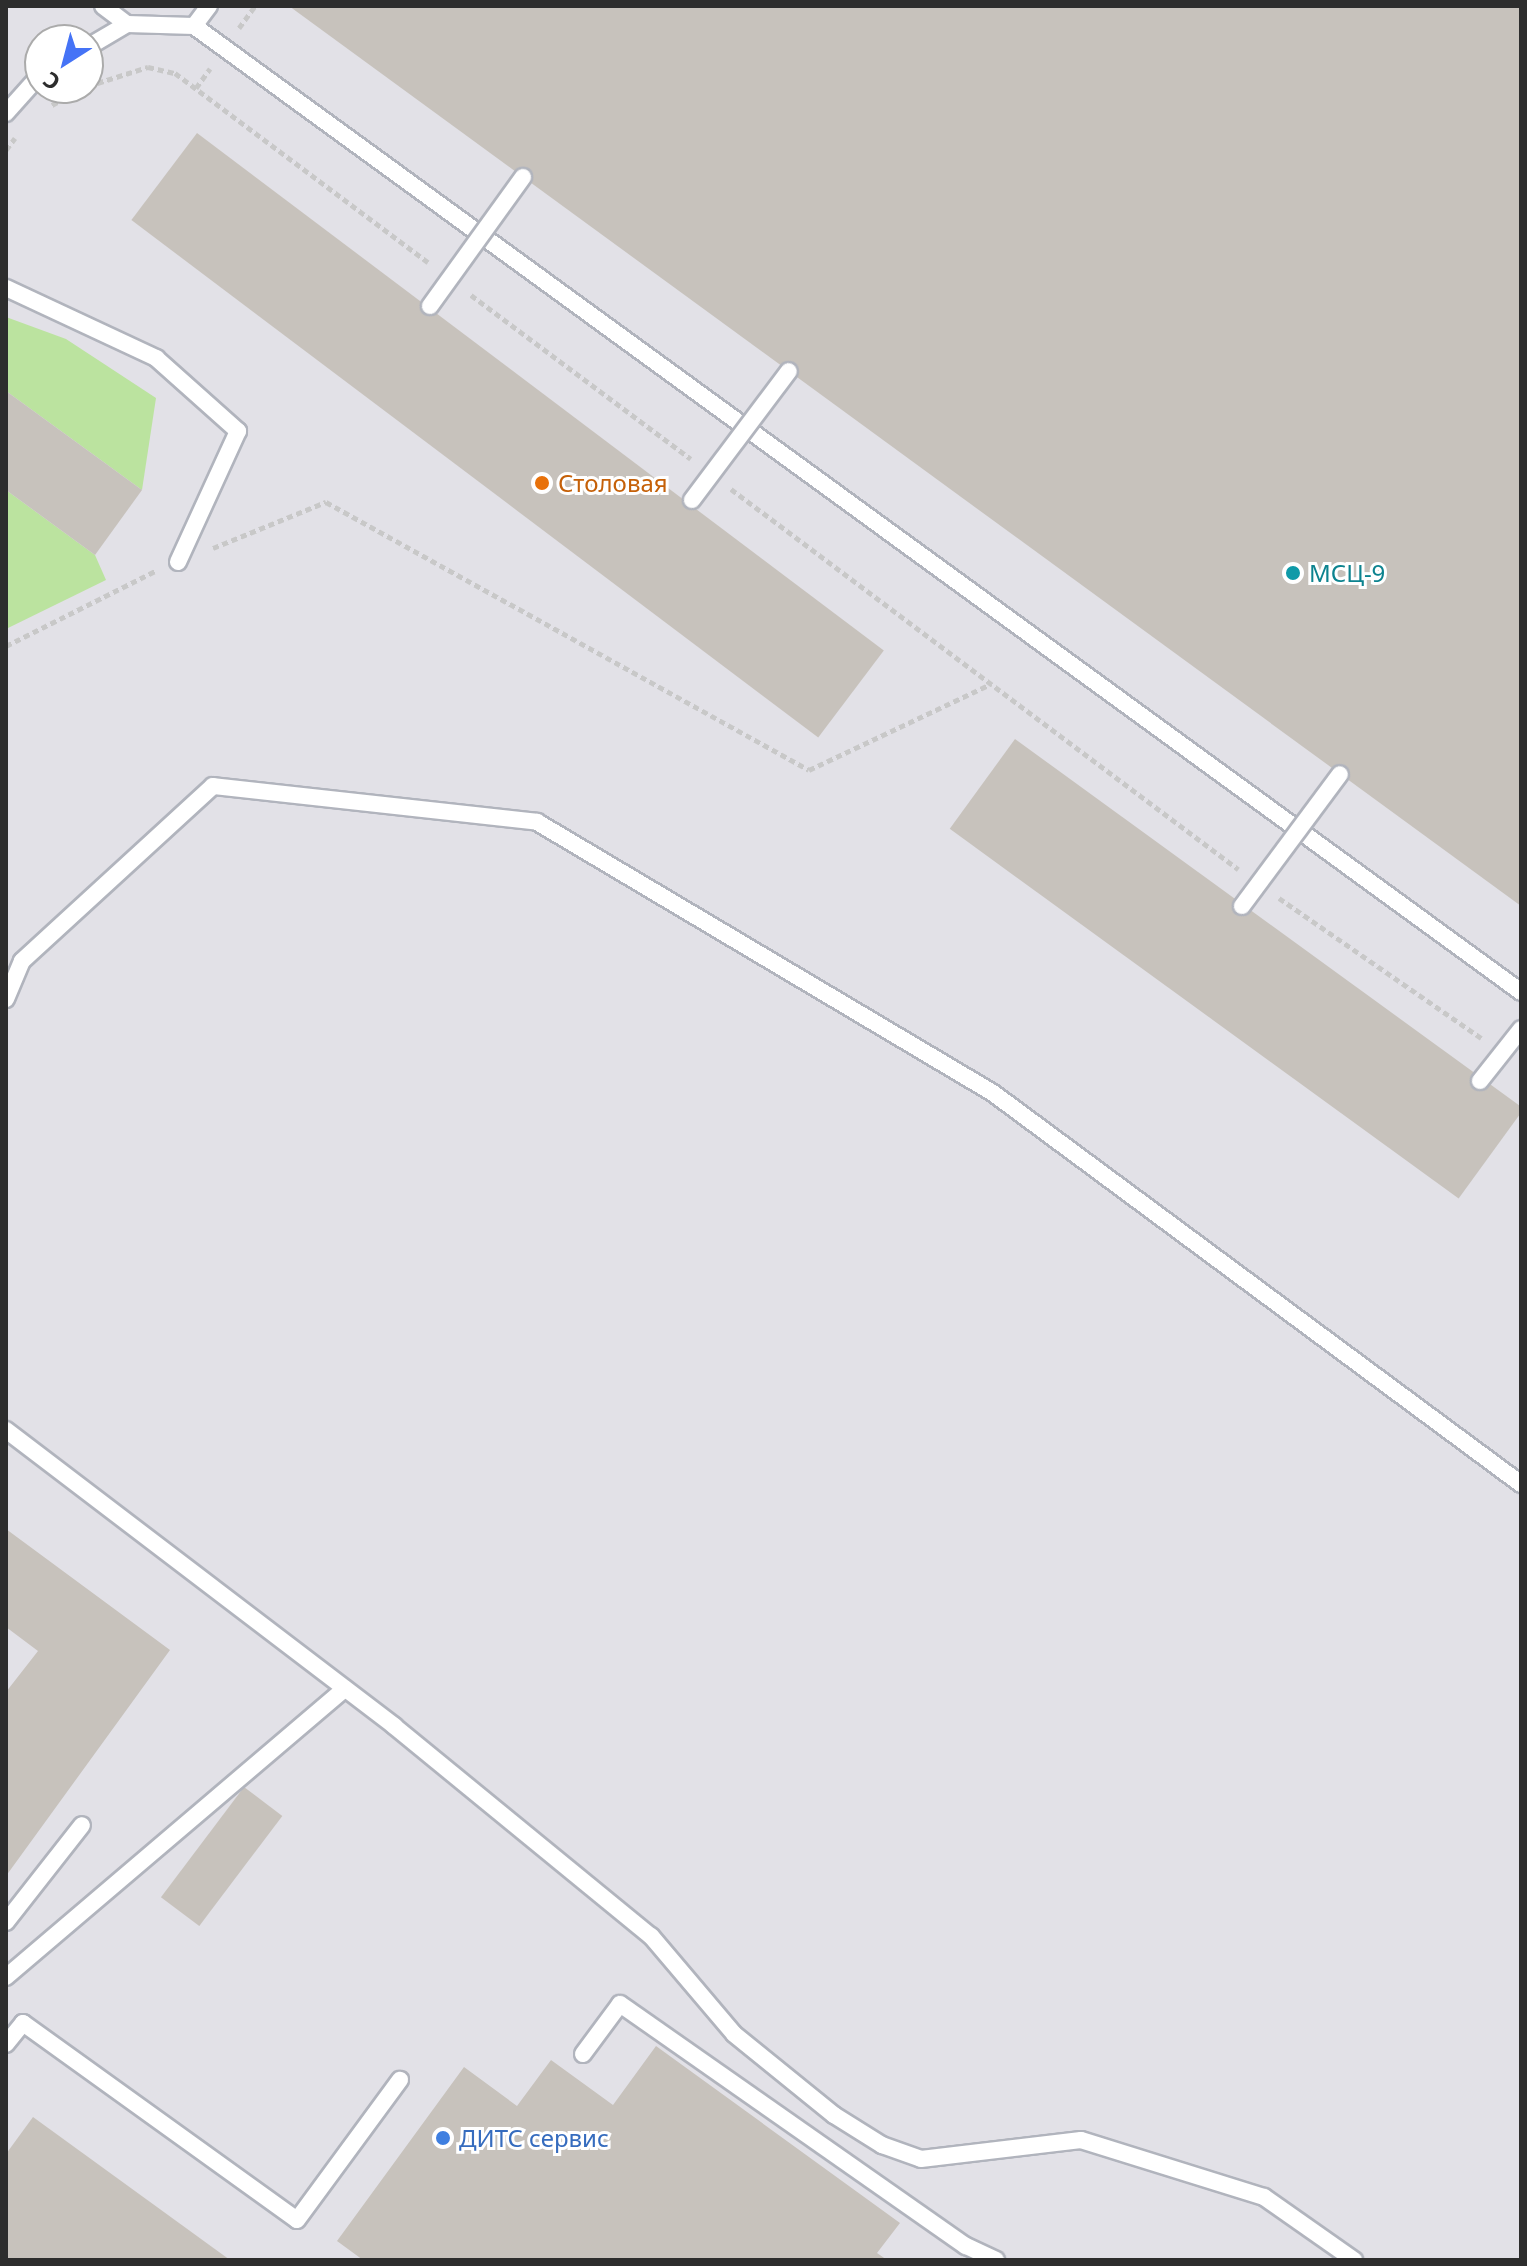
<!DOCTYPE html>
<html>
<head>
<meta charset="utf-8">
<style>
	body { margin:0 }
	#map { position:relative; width:1527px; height:2266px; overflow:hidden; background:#eee7e1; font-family:"Noto Sans",sans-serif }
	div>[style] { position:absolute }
	.industrial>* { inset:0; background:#e2e1e7 }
	.green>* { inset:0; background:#bbe39f }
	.building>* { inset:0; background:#c7c2bc; transform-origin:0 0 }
	.path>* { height:5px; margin-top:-2.5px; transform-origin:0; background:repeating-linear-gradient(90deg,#c8c8c8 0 6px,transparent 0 10px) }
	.roads { filter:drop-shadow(2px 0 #b1b4bd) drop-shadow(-2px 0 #b1b4bd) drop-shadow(0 2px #b1b4bd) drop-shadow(0 -2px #b1b4bd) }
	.service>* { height:16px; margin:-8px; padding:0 8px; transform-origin:8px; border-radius:8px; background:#fff }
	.bridges { filter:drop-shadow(2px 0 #b1b4bd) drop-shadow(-2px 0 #b1b4bd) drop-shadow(0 2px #b1b4bd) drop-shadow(0 -2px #b1b4bd) }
	.service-bridge>* { height:16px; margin:-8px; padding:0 8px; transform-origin:8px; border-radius:8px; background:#fff }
	.dots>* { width:22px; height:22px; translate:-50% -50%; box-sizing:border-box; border:4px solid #fff; border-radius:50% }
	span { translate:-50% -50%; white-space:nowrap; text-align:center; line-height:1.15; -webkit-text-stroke:6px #fff; paint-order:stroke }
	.food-label { font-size:24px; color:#c56008 }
	.left { translate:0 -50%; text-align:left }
	.culture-label { font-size:24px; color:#0d838f }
	.shop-label { font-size:24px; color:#366cbe }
	.frame { position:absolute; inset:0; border:8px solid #2d2d2d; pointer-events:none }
	.north { position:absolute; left:24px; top:24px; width:80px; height:80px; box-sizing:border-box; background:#fff; border:2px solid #ababab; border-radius:50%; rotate:216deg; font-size:22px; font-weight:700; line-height:32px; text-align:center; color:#2d2d2d }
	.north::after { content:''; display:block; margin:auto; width:28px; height:36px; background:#4573f6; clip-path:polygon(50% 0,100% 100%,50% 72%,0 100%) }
</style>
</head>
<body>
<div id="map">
	<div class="industrial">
		<div style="clip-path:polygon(evenodd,6px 6px,1521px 6px,1521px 2260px,6px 2260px,6px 6px,40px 40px,88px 40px,88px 88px,40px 88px,40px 40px)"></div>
	</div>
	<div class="green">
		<div style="clip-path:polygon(6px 317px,66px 339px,156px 398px,142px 490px,6px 391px)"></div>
		<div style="clip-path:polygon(6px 490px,95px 555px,106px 580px,6px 629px)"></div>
	</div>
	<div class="building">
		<div style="clip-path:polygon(289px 6px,1521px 6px,1521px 906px,523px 177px)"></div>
		<div style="left:197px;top:133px;width:860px;height:109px;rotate:37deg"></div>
		<div style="clip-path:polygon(6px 391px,142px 490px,95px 555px,6px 490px)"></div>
		<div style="left:1015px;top:739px;width:629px;height:111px;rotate:36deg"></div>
		<div style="clip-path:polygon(6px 1529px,170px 1650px,6px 1876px,6px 1692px,38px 1651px,6px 1627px)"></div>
		<div style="left:244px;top:1787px;width:48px;height:138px;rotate:37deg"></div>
		<div style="clip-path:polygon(656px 2046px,900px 2223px,877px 2253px,887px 2260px,363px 2260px,337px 2241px,464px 2067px,517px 2106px,551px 2060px,613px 2105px)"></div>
		<div style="clip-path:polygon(33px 2117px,230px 2260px,6px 2260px,6px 2154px)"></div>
	</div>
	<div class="path">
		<div style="left:239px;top:28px;width:27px;rotate:-54deg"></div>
		<div style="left:88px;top:86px;width:63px;rotate:-17.6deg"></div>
		<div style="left:148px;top:67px;width:28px;rotate:13deg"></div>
		<div style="left:175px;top:73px;width:316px;rotate:36.8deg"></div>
		<div style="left:196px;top:88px;width:24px;rotate:-54deg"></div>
		<div style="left:52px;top:105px;width:35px;rotate:-29deg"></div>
		<div style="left:6px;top:150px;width:15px;rotate:-53deg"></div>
		<div style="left:471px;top:295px;width:274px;rotate:36.7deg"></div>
		<div style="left:731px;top:489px;width:634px;rotate:36.85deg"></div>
		<div style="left:213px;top:548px;width:122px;rotate:-22.2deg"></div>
		<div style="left:326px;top:502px;width:552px;rotate:29.02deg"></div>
		<div style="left:809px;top:770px;width:201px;rotate:-25.3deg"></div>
		<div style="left:6px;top:646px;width:167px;rotate:-26.7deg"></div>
		<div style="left:1279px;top:898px;width:246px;rotate:34.7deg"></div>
	</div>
	<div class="roads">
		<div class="service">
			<div style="left:103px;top:6px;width:30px;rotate:37deg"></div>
			<div style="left:209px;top:6px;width:25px;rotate:127deg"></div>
			<div style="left:194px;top:26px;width:1641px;rotate:36.05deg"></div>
			<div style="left:88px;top:47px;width:45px;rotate:-30.5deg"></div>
			<div style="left:127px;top:24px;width:67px;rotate:1.7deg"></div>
			<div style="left:6px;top:113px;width:51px;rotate:-48.2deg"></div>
			<div style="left:6px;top:288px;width:166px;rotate:25deg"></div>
			<div style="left:156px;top:358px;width:110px;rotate:41.7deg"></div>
			<div style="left:238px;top:431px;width:144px;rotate:114.6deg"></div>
			<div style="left:6px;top:999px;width:41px;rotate:-67.2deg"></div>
			<div style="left:22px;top:961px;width:259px;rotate:-42.5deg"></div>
			<div style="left:213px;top:786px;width:326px;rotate:6.3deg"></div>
			<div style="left:537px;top:822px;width:530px;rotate:30.72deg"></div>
			<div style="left:993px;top:1093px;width:657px;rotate:36.52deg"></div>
			<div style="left:6px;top:1430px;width:488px;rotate:37.3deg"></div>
			<div style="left:394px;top:1726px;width:332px;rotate:39.3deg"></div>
			<div style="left:651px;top:1936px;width:128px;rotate:49.7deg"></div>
			<div style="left:734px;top:2034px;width:129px;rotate:39deg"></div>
			<div style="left:834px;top:2115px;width:57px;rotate:32deg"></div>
			<div style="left:882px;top:2145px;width:41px;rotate:19.7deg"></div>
			<div style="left:921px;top:2159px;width:161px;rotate:-6.8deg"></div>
			<div style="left:1081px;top:2140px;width:192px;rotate:17.3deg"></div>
			<div style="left:1264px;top:2197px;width:110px;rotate:35deg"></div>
			<div style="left:6px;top:1922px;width:123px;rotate:-51.9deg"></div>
			<div style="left:6px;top:1977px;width:445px;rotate:-40.4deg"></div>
			<div style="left:6px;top:2044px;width:27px;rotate:-51deg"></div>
			<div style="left:23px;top:2023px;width:337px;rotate:35.7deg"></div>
			<div style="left:297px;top:2220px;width:174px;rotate:-53.7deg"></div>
			<div style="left:583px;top:2054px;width:62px;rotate:-53.5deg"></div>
			<div style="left:620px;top:2004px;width:422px;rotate:35deg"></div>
			<div style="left:966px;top:2246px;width:33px;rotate:25deg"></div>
		</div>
	</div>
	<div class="bridges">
		<div class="service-bridge">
			<div style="left:430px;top:306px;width:159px;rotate:-54.2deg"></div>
			<div style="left:692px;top:500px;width:161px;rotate:-53.1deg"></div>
			<div style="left:1242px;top:906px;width:164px;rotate:-53.4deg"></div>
			<div style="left:1480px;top:1081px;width:66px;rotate:-51.7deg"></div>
		</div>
	</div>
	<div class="dots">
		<div style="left:542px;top:483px;background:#e8710a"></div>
		<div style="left:1293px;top:573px;background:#0f9aa8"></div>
		<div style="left:443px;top:2138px;background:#3f7fe0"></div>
	</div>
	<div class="food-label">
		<span class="left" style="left:558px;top:483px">Столовая</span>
	</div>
	<div class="culture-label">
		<span class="left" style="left:1309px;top:573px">МСЦ-9</span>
	</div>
	<div class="shop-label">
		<span class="left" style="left:459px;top:2138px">ДИТС сервис</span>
	</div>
	<div class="frame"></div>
	<div class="north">С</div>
</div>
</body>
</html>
